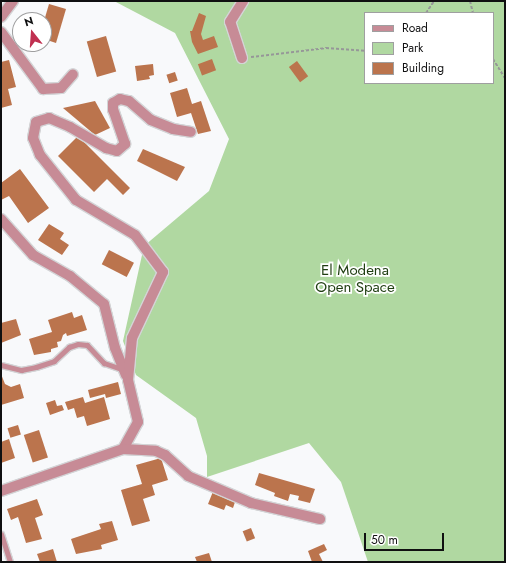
<!DOCTYPE html>
<html>
<head>
<meta charset="utf-8">
<style>
	body { margin:0 }
	#map { position:relative; width:506px; height:563px; overflow:hidden; background:#f8f9fb; font-family:Jost,sans-serif }
	div>[style] { position:absolute }
	.green>* { inset:0; background:#b0d8a1 }
	.building>* { inset:0; background:#bb744d; transform-origin:0 0 }
	.path>* { height:2px; margin-top:-1px; transform-origin:0; background:repeating-linear-gradient(90deg,#969798 0 3px,transparent 0 5px) }
	.roads { filter:drop-shadow(1px 0 #d3d4d6) drop-shadow(-1px 0 #d3d4d6) drop-shadow(0 1px #d3d4d6) drop-shadow(0 -1px #d3d4d6) }
	.service>* { height:5px; margin:-2.5px; padding:0 2.5px; transform-origin:2.5px; border-radius:2.5px; background:#c78b96 }
	.minor>* { height:10px; margin:-5px; padding:0 5px; transform-origin:5px; border-radius:5px; background:#c78b96 }
	span { translate:-50% -50%; white-space:nowrap; text-align:center; line-height:1.15; -webkit-text-stroke:3.5px #fff; paint-order:stroke }
	.park-label { font-size:15px; color:#1e3d10 }
	.frame { position:absolute; inset:0; border:2px solid #101011; pointer-events:none }
	.legend { position:absolute; left:364px; top:12px; width:130px; height:72px; box-sizing:border-box; background:#fff; border:1px solid #9f9fa0; margin:0; padding:5px 7px; list-style:none; font-size:12px; color:#101011 }
	.legend li { display:flex; align-items:center; gap:8px; height:20px }
	.legend b { width:20px; border:1px solid #9f9fa0 }
	.north { position:absolute; left:12px; top:12px; width:40px; height:40px; box-sizing:border-box; background:#fff; border:1px solid #9f9fa0; border-radius:50%; rotate:343deg; font-size:11px; font-weight:700; line-height:16px; text-align:center; color:#101011 }
	.north::after { content:''; display:block; margin:auto; width:14px; height:18px; background:#c03050; clip-path:polygon(50% 0,100% 100%,50% 72%,0 100%) }
	.scale { position:absolute; left:364px; top:533px; width:80px; height:18px; box-sizing:border-box; border:2px solid #101011; border-top:0; padding-left:5px; font-size:12px; line-height:14px; white-space:nowrap; color:#101011; -webkit-text-stroke:3px #fff; paint-order:stroke }
</style>
</head>
<body>
<div id="map">
	<div class="green">
		<div style="clip-path:polygon(evenodd,114px 1px,505px 1px,505px 562px,368px 562px,341px 482px,309px 443px,207px 477px,207px 456px,196px 418px,136px 375px,123px 341px,144px 246px,209px 191px,229px 139px,175px 33px,114px 1px,365px 13px,493px 13px,493px 83px,365px 83px,365px 13px)"></div>
	</div>
	<div class="building">
		<div style="clip-path:polygon(49px 4px,66px 9px,56px 43px,44px 39px,44px 21px)"></div>
		<div style="clip-path:polygon(199px 13px,206px 16px,201px 34px,203px 40px,214px 36px,218px 47px,198px 54px,192px 42px,190px 31px,192px 31px)"></div>
		<div style="left:106px;top:36px;width:37px;height:20px;rotate:74deg"></div>
		<div style="left:212px;top:59px;width:12px;height:15px;rotate:70deg"></div>
		<div style="clip-path:polygon(9px 60px,16px 87px,8px 89px,12px 105px,1px 108px,1px 62px)"></div>
		<div style="left:297px;top:61px;width:19px;height:10px;rotate:54deg"></div>
		<div style="clip-path:polygon(153px 64px,154px 75px,149px 76px,150px 79px,137px 81px,135px 66px)"></div>
		<div style="left:175px;top:72px;width:9px;height:9px;rotate:72deg"></div>
		<div style="clip-path:polygon(187px 88px,192px 104px,201px 101px,211px 131px,198px 134px,191px 113px,177px 117px,170px 93px)"></div>
		<div style="clip-path:polygon(95px 101px,110px 128px,95px 135px,63px 108px)"></div>
		<div style="clip-path:polygon(78px 136px,130px 188px,123px 195px,107px 179px,94px 192px,58px 156px)"></div>
		<div style="clip-path:polygon(143px 149px,185px 167px,177px 181px,137px 161px)"></div>
		<div style="clip-path:polygon(20px 169px,49px 208px,28px 223px,9px 196px,1px 200px,1px 183px)"></div>
		<div style="clip-path:polygon(49px 224px,64px 233px,60px 239px,69px 245px,62px 255px,38px 240px)"></div>
		<div style="left:109px;top:250px;width:28px;height:16px;rotate:27deg"></div>
		<div style="clip-path:polygon(72px 312px,74px 318px,82px 315px,87px 330px,67px 336px,66px 333px,63px 335px,61px 341px,57px 342px,58px 347px,51px 349px,51px 352px,34px 355px,29px 339px,52px 332px,48px 320px)"></div>
		<div style="clip-path:polygon(16px 319px,21px 335px,1px 343px,1px 323px)"></div>
		<div style="clip-path:polygon(1px 374px,5px 384px,11px 387px,20px 384px,24px 398px,1px 405px)"></div>
		<div style="clip-path:polygon(118px 382px,121px 394px,106px 398px,105px 394px,90px 398px,88px 390px)"></div>
		<div style="clip-path:polygon(83px 397px,85px 403px,104px 397px,110px 419px,87px 426px,84px 416px,77px 418px,74px 408px,68px 410px,65px 402px)"></div>
		<div style="clip-path:polygon(55px 400px,57px 406px,62px 405px,64px 410px,50px 415px,46px 403px)"></div>
		<div style="left:18px;top:425px;width:10px;height:11px;rotate:73deg"></div>
		<div style="left:39px;top:430px;width:29px;height:16px;rotate:72deg"></div>
		<div style="clip-path:polygon(9px 439px,15px 458px,1px 463px,1px 442px)"></div>
		<div style="clip-path:polygon(161px 458px,168px 480px,152px 485px,155px 495px,143px 499px,150px 521px,132px 526px,121px 490px,142px 484px,136px 465px)"></div>
		<div style="clip-path:polygon(259px 473px,315px 489px,310px 503px,298px 500px,299px 496px,290px 494px,288px 501px,274px 496px,275px 493px,255px 485px)"></div>
		<div style="clip-path:polygon(214px 489px,236px 499px,233px 508px,226px 505px,224px 510px,208px 504px)"></div>
		<div style="clip-path:polygon(37px 499px,43px 515px,35px 518px,42px 539px,26px 543px,18px 517px,11px 520px,7px 509px)"></div>
		<div style="clip-path:polygon(112px 521px,118px 540px,101px 545px,102px 549px,76px 554px,71px 539px,101px 529px,99px 524px)"></div>
		<div style="left:251px;top:528px;width:11px;height:9px;rotate:68deg"></div>
		<div style="clip-path:polygon(324px 544px,327px 550px,319px 554px,323px 562px,312px 562px,308px 551px)"></div>
		<div style="clip-path:polygon(53px 549px,57px 562px,40px 562px,37px 554px)"></div>
		<div style="clip-path:polygon(209px 553px,212px 562px,197px 562px,195px 557px)"></div>
	</div>
	<div class="path">
		<div style="left:470px;top:1px;width:12px;rotate:76deg"></div>
		<div style="left:426px;top:13px;width:14px;rotate:-56deg"></div>
		<div style="left:251px;top:57px;width:76px;rotate:-6.8deg"></div>
		<div style="left:326px;top:48px;width:39px;rotate:4deg"></div>
		<div style="left:493px;top:59px;width:22px;rotate:58deg"></div>
	</div>
	<div class="roads">
		<div class="service">
			<div style="left:1px;top:365px;width:21px;rotate:14deg"></div>
			<div style="left:21px;top:370px;width:15px;rotate:-11deg"></div>
			<div style="left:36px;top:367px;width:19px;rotate:-18deg"></div>
			<div style="left:54px;top:361px;width:21px;rotate:-43deg"></div>
			<div style="left:69px;top:347px;width:9px;rotate:-18deg"></div>
			<div style="left:78px;top:344px;width:9px;rotate:6deg"></div>
			<div style="left:87px;top:345px;width:25px;rotate:47deg"></div>
			<div style="left:104px;top:363px;width:21px;rotate:19deg"></div>
			<div style="left:1px;top:534px;width:29px;rotate:72deg"></div>
		</div>
		<div class="minor">
			<div style="left:1px;top:17px;width:20px;rotate:-53deg"></div>
			<div style="left:1px;top:32px;width:71px;rotate:53.6deg"></div>
			<div style="left:43px;top:89px;width:18px;rotate:-3deg"></div>
			<div style="left:61px;top:88px;width:18px;rotate:-49deg"></div>
			<div style="left:242px;top:58px;width:38px;rotate:-108deg"></div>
			<div style="left:230px;top:22px;width:25px;rotate:-58deg"></div>
			<div style="left:1px;top:219px;width:48px;rotate:48.4deg"></div>
			<div style="left:33px;top:255px;width:43px;rotate:29.6deg"></div>
			<div style="left:70px;top:276px;width:44px;rotate:39.5deg"></div>
			<div style="left:104px;top:304px;width:45px;rotate:76deg"></div>
			<div style="left:115px;top:348px;width:29px;rotate:68deg"></div>
			<div style="left:123px;top:449px;width:31px;rotate:-61deg"></div>
			<div style="left:138px;top:422px;width:43px;rotate:-103.4deg"></div>
			<div style="left:128px;top:380px;width:42px;rotate:-84.6deg"></div>
			<div style="left:132px;top:338px;width:73px;rotate:-64.8deg"></div>
			<div style="left:163px;top:272px;width:46px;rotate:-127.1deg"></div>
			<div style="left:135px;top:235px;width:69px;rotate:-149.3deg"></div>
			<div style="left:76px;top:200px;width:58px;rotate:-128.7deg"></div>
			<div style="left:40px;top:155px;width:18px;rotate:-112deg"></div>
			<div style="left:33px;top:138px;width:16px;rotate:-79deg"></div>
			<div style="left:36px;top:122px;width:14px;rotate:-17deg"></div>
			<div style="left:49px;top:118px;width:23px;rotate:23deg"></div>
			<div style="left:70px;top:127px;width:42px;rotate:30.3deg"></div>
			<div style="left:106px;top:148px;width:11px;rotate:15deg"></div>
			<div style="left:117px;top:151px;width:11px;rotate:-41deg"></div>
			<div style="left:125px;top:144px;width:36px;rotate:-109deg"></div>
			<div style="left:113px;top:110px;width:7px;rotate:-90deg"></div>
			<div style="left:113px;top:103px;width:8px;rotate:-30deg"></div>
			<div style="left:120px;top:99px;width:9px;rotate:13deg"></div>
			<div style="left:129px;top:101px;width:29px;rotate:41deg"></div>
			<div style="left:151px;top:120px;width:24px;rotate:22deg"></div>
			<div style="left:173px;top:129px;width:18px;rotate:9deg"></div>
			<div style="left:1px;top:491px;width:129px;rotate:-19deg"></div>
			<div style="left:123px;top:449px;width:33px;rotate:3deg"></div>
			<div style="left:156px;top:451px;width:10px;rotate:24deg"></div>
			<div style="left:165px;top:455px;width:31px;rotate:42deg"></div>
			<div style="left:188px;top:476px;width:69px;rotate:23.2deg"></div>
			<div style="left:251px;top:503px;width:71px;rotate:13.1deg"></div>
		</div>
	</div>
	<div class="park-label">
		<span style="left:355px;top:279px">El Modena<br>Open Space</span>
	</div>
	<div class="frame"></div>
	<ul class="legend">
	<li><b style="height:5px;background:#c78b96"></b>Road</li>
	<li><b style="height:11px;background:#b0d8a1"></b>Park</li>
	<li><b style="height:11px;background:#bb744d"></b>Building</li>
	</ul>
	<div class="north">N</div>
	<div class="scale">50 m</div>
</div>
</body>
</html>
